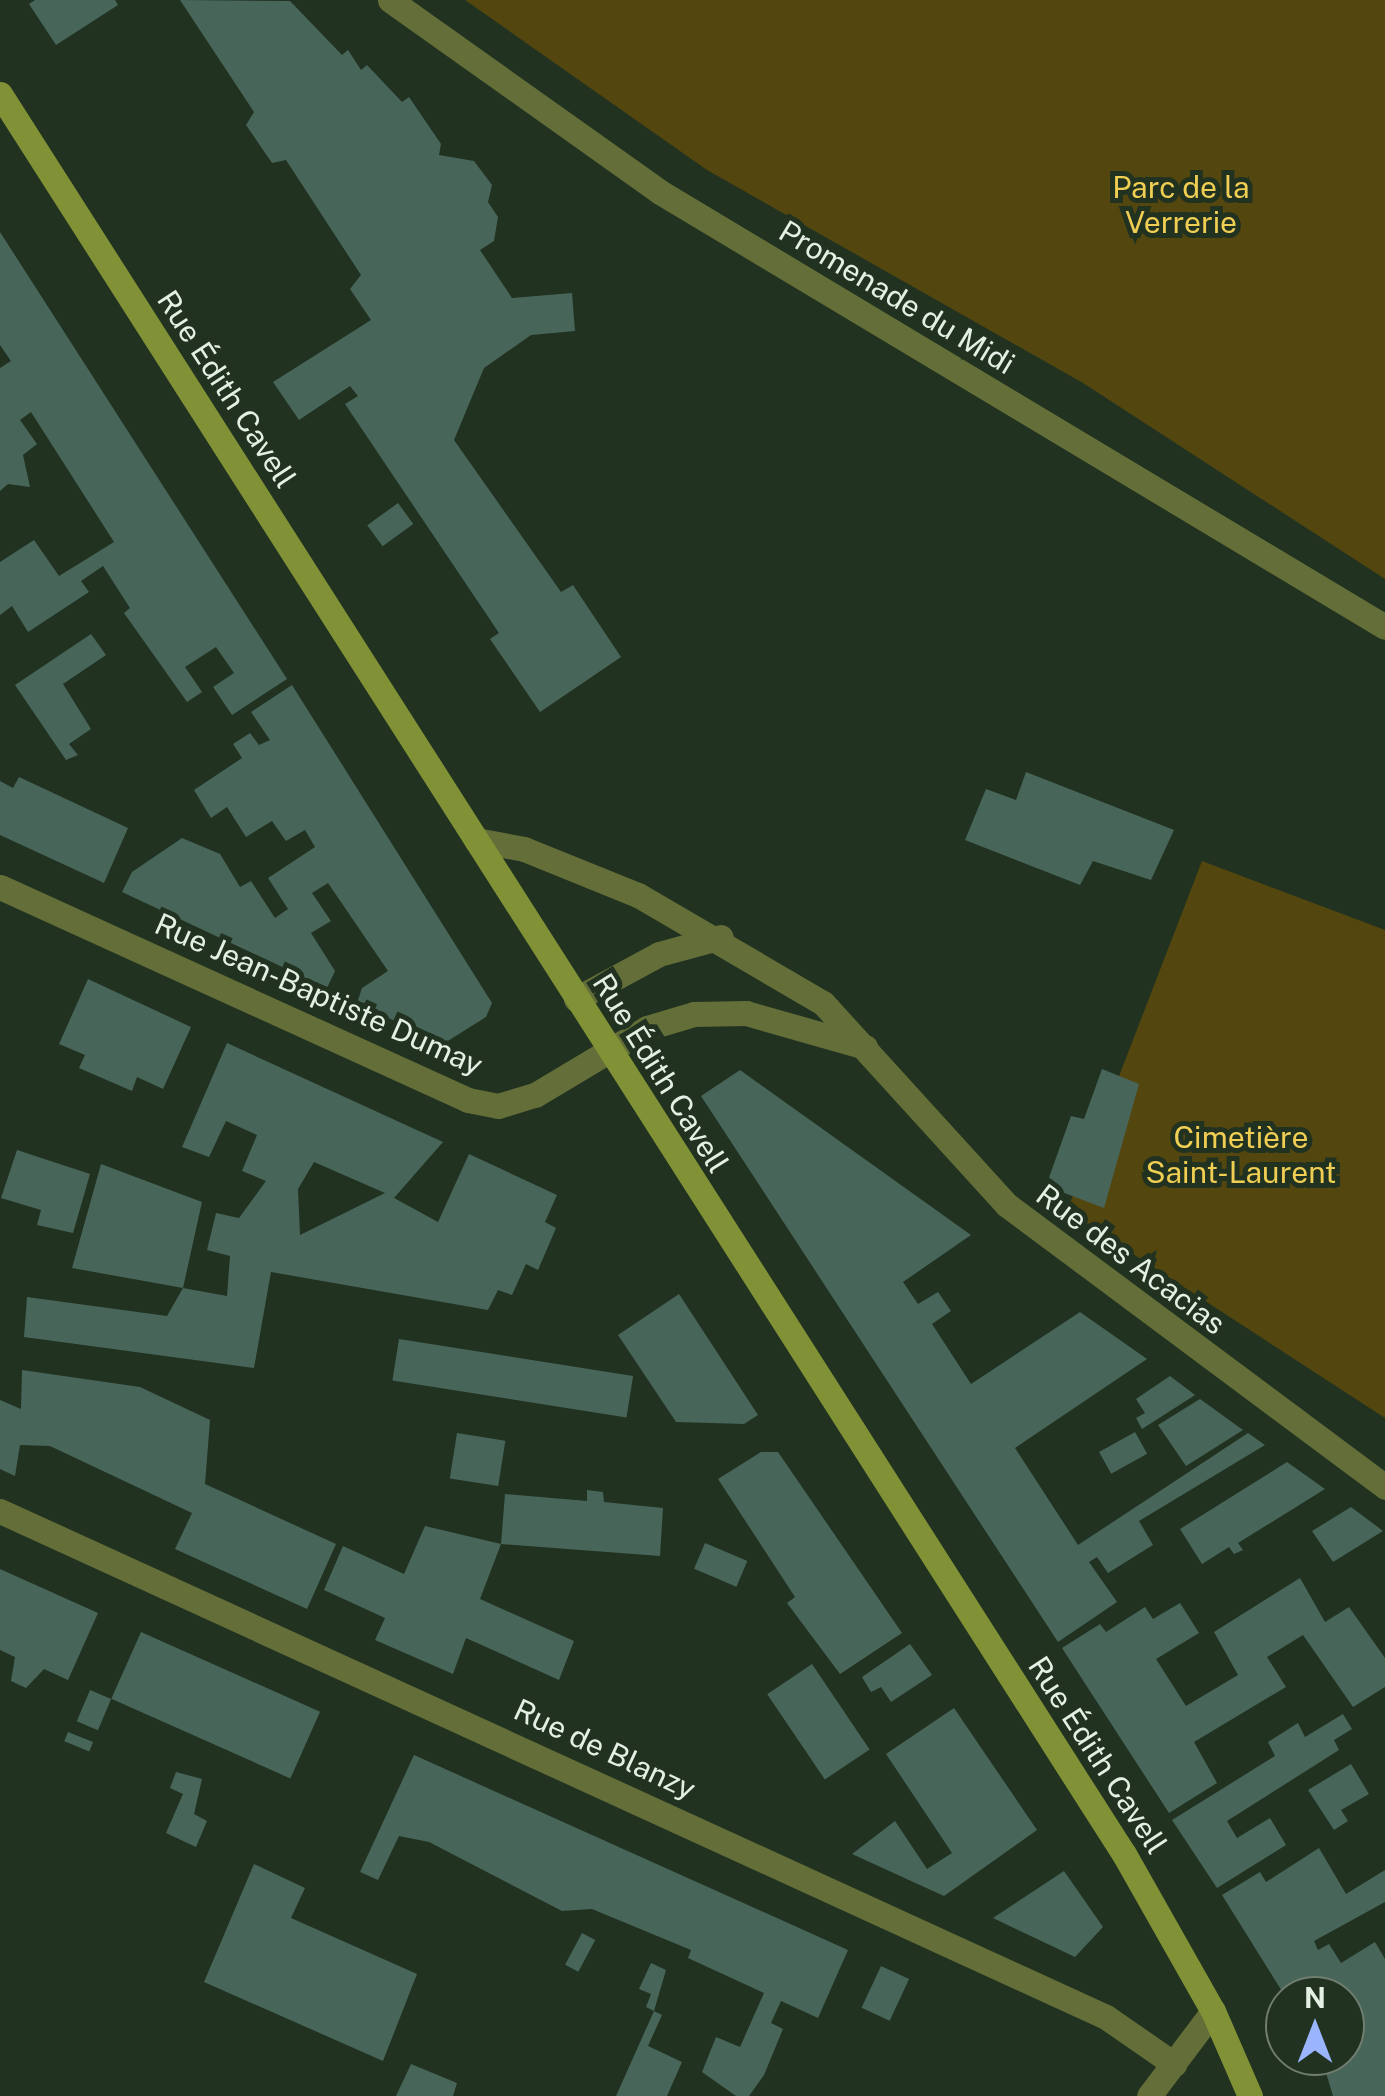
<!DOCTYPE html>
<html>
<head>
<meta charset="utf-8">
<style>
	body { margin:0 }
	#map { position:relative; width:1385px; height:2096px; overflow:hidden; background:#213220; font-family:"Public Sans",sans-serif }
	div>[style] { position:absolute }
	.green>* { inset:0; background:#54460f }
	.building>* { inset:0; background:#48655a; transform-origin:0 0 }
	.street>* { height:25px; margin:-12.5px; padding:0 12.5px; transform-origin:12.5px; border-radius:12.5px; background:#636e38 }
	.secondary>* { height:25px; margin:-12.5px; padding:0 12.5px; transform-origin:12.5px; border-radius:12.5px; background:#819236 }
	span { translate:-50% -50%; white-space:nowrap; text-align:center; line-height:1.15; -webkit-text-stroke:10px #213220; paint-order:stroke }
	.park-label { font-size:30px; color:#f0ce53 }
	.street-label { font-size:30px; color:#e5f0e4 }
	.north { position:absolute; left:1265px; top:1976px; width:100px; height:100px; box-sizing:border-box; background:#213220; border:2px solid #6f7e6e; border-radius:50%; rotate:0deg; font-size:28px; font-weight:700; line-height:40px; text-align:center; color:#e5f0e4 }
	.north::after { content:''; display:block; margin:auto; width:35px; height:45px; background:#9ab5fd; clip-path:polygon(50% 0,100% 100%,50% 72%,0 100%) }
</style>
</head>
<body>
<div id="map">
	<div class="green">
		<div style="clip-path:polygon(465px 0,1385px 0,1385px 579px,1083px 383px,707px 170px)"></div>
		<div style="clip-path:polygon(1202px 861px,1385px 930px,1385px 1418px,1067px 1211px)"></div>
	</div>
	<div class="building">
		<div style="clip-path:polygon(35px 0,115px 0,118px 5px,56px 45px,29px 4px)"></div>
		<div style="clip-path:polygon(180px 0,290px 1px,342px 55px,348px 50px,361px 70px,367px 65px,402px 102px,409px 97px,441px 144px,439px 155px,474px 161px,492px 185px,488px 202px,498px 217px,494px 241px,480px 250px,512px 298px,572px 293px,575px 331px,531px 335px,484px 368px,454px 440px,561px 592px,573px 585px,621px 657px,540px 712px,490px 639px,499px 633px,345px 404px,358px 396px,350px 386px,299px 420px,273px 382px,371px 320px,350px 289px,361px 275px,286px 160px,272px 163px,246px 125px,254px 112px)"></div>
		<div style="clip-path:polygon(0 232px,287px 679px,232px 715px,213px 687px,234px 673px,216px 647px,185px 667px,202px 692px,187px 702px,124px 613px,130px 608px,103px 566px,81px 581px,89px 592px,28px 632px,12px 606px,0 615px,0 562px,34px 540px,59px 576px,114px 542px,31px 412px,20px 420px,37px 444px,23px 455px,30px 487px,8px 484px,0 491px,0 368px,11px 361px,0 345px)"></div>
		<div style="left:398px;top:503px;width:26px;height:38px;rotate:54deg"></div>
		<div style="clip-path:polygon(91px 634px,106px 655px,63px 684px,91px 729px,69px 744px,78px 755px,66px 760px,15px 685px)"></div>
		<div style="clip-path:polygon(292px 685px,492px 1003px,486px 1017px,443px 1044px,357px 1003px,362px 988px,388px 971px,328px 883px,312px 893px,331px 921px,311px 933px,335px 971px,327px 988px,122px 892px,132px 872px,182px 838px,220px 854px,240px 887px,251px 881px,275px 918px,288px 909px,268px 878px,315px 847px,305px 830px,286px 841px,272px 821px,246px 837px,227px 807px,211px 818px,194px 790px,242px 758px,233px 744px,250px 733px,259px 745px,270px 740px,251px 712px)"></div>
		<div style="clip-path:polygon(1026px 772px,1174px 830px,1151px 880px,1093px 861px,1080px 885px,965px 840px,986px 789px,1016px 800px)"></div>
		<div style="clip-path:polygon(19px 777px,128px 828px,104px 883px,0 835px,0 781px,13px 788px)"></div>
		<div style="clip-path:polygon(88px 979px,191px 1027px,163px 1089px,137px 1077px,132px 1091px,79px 1068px,85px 1055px,59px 1044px)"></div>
		<div style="clip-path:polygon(evenodd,227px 1043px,443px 1142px,394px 1198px,438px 1222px,469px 1154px,557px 1195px,545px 1222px,556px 1228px,538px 1270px,526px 1264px,512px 1295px,498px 1290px,488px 1310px,271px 1272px,254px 1368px,24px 1337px,27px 1297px,167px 1316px,183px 1288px,72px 1268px,101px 1164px,202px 1202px,183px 1288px,227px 1296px,230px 1256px,207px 1250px,216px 1213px,239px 1218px,266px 1181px,242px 1171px,257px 1135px,226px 1121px,209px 1157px,182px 1147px,227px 1043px,314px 1162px,385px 1193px,300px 1235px,298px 1189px,314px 1162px)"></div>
		<div style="clip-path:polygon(1102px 1069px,1139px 1084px,1104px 1208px,1046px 1186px,1071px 1116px,1084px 1119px)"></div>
		<div style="clip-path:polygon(740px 1070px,971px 1235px,903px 1282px,918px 1304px,938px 1292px,951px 1311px,932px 1324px,971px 1384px,1080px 1312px,1147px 1359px,1015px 1448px,1078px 1545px,1248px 1433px,1265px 1445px,1139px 1521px,1153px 1545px,1108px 1573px,1097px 1557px,1089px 1562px,1117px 1602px,1058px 1642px,701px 1096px)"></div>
		<div style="clip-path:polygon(17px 1150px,90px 1174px,73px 1233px,37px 1225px,41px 1210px,1px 1198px)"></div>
		<div style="clip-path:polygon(679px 1294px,758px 1415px,744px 1424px,676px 1422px,618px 1335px)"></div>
		<div style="left:399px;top:1339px;width:237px;height:42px;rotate:9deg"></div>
		<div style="clip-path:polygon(22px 1370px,140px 1387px,210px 1420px,205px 1484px,336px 1544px,307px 1609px,175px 1549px,192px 1513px,50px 1446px,20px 1445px,15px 1476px,0 1469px,0 1400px,21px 1409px)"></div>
		<div style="clip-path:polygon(1170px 1376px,1195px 1395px,1142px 1429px,1136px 1418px,1145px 1413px,1136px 1399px)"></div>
		<div style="clip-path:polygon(1200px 1399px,1243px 1430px,1186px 1466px,1158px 1425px)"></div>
		<div style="left:1135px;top:1432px;width:25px;height:41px;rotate:61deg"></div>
		<div style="left:457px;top:1433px;width:49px;height:46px;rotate:9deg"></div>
		<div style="clip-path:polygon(761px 1452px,778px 1452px,902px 1633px,840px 1674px,787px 1603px,795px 1597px,718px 1479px)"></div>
		<div style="clip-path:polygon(1287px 1462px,1325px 1489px,1238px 1543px,1243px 1550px,1234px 1554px,1229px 1547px,1202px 1564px,1180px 1529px)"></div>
		<div style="clip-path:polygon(587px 1490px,603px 1492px,604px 1502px,663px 1508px,660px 1556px,501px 1544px,505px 1494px,587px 1501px)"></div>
		<div style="clip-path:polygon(1351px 1507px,1383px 1531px,1333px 1562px,1312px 1531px)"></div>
		<div style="clip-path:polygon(425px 1526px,501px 1544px,480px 1599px,574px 1641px,559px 1680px,466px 1638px,453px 1674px,375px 1640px,385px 1618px,324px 1590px,343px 1546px,404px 1574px)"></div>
		<div style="left:705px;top:1543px;width:46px;height:28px;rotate:23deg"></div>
		<div style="clip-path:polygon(0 1569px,98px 1613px,68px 1680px,44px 1669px,26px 1688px,11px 1681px,15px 1657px,0 1650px)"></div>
		<div style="clip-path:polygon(1300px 1578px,1325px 1622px,1349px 1607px,1385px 1658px,1385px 1687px,1353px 1707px,1303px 1635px,1267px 1657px,1286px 1687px,1194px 1742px,1217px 1783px,1169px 1813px,1062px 1648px,1100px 1624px,1106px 1632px,1145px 1607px,1153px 1619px,1180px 1603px,1199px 1633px,1156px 1659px,1186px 1706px,1238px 1675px,1214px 1632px)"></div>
		<div style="left:141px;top:1632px;width:196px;height:73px;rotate:24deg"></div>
		<div style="clip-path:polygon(910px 1644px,932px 1675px,891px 1702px,881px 1687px,871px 1692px,862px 1677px)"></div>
		<div style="left:812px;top:1664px;width:103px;height:54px;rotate:56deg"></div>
		<div style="left:90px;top:1690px;width:23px;height:34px;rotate:23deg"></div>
		<div style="clip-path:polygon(954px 1708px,1037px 1830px,944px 1896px,852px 1854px,895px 1821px,927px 1869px,952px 1853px,886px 1754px)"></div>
		<div style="clip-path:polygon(1343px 1714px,1352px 1729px,1334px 1740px,1339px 1750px,1227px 1821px,1237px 1838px,1270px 1818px,1286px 1845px,1217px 1888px,1172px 1820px,1275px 1756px,1268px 1742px,1298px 1723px,1305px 1737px)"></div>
		<div style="left:68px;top:1732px;width:27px;height:10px;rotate:22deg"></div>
		<div style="clip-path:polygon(414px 1755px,848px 1950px,818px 2018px,781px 2001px,771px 2023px,783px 2029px,764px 2075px,749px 2096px,736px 2096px,702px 2072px,716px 2037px,740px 2047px,764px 1993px,688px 1958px,691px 1950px,592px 1909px,562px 1911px,429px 1842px,399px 1836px,378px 1880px,360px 1872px)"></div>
		<div style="clip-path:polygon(1351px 1764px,1369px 1794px,1341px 1810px,1348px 1821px,1334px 1830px,1308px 1790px)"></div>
		<div style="clip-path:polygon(176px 1772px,202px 1779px,194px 1814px,207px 1821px,196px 1847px,166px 1833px,183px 1794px,170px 1788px)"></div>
		<div style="clip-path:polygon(1319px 1848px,1346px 1894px,1385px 1870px,1385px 1902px,1314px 1941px,1318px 1950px,1329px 1944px,1341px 1963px,1375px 1942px,1385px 1959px,1385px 2096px,1333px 2096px,1321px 2056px,1345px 2056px,1345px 1996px,1285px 1996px,1222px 1895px,1260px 1872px,1266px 1882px)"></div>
		<div style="clip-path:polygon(254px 1864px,305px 1888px,291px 1918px,417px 1974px,383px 2061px,204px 1982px)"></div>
		<div style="clip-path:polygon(1064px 1871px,1103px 1927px,1075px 1957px,993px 1918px)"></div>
		<div style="left:582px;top:1933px;width:15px;height:36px;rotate:28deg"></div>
		<div style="clip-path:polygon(651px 1963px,666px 1970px,654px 2011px,662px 2015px,648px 2046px,682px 2062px,667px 2096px,616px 2096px,654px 2011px,646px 2007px,651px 1994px,639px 1989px)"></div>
		<div style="left:881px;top:1966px;width:31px;height:46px;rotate:25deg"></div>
		<div style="clip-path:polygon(411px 2064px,457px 2083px,453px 2096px,396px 2096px)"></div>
	</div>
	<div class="street">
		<div style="left:390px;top:0;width:331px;rotate:35.4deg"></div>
		<div style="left:660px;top:192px;width:845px;rotate:30.96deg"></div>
		<div style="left:476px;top:840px;width:49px;rotate:10.6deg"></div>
		<div style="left:524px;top:849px;width:123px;rotate:22deg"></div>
		<div style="left:638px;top:895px;width:214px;rotate:30.3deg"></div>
		<div style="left:823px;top:1003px;width:273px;rotate:47.7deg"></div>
		<div style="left:1007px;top:1205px;width:472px;rotate:36.7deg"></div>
		<div style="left:0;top:887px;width:514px;rotate:24.47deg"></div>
		<div style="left:468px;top:1100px;width:31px;rotate:11deg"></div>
		<div style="left:498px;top:1106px;width:39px;rotate:-17deg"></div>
		<div style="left:535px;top:1095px;width:131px;rotate:-30.9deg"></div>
		<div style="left:647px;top:1028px;width:49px;rotate:-16.6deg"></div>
		<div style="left:694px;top:1014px;width:52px;rotate:-1.1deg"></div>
		<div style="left:746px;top:1013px;width:124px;rotate:15.9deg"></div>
		<div style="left:576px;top:999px;width:94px;rotate:-28.5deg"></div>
		<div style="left:659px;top:954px;width:64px;rotate:-15.3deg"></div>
		<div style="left:0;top:1511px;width:1216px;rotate:24.58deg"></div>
		<div style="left:1106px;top:2017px;width:83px;rotate:34.7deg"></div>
		<div style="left:1149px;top:2096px;width:106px;rotate:-53deg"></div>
	</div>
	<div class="secondary">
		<div style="left:0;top:94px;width:2088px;rotate:57.44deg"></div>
		<div style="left:1124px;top:1854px;width:180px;rotate:60.5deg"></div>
		<div style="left:1213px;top:2011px;width:93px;rotate:66.5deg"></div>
	</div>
	<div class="park-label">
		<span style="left:1181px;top:204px">Parc de la<br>Verrerie</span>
		<span style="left:1241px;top:1154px">Cimetière<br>Saint-Laurent</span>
	</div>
	<div class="street-label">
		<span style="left:897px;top:297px;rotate:31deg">Promenade du Midi</span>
		<span style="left:227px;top:389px;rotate:57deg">Rue Édith Cavell</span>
		<span style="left:319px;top:994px;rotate:24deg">Rue Jean-Baptiste Dumay</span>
		<span style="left:661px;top:1073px;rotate:58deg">Rue Édith Cavell</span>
		<span style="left:1131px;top:1259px;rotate:37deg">Rue des Acacias</span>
		<span style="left:605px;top:1749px;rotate:25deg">Rue de Blanzy</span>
		<span style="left:1098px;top:1755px;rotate:57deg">Rue Édith Cavell</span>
	</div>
	<div class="north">N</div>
</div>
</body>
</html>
